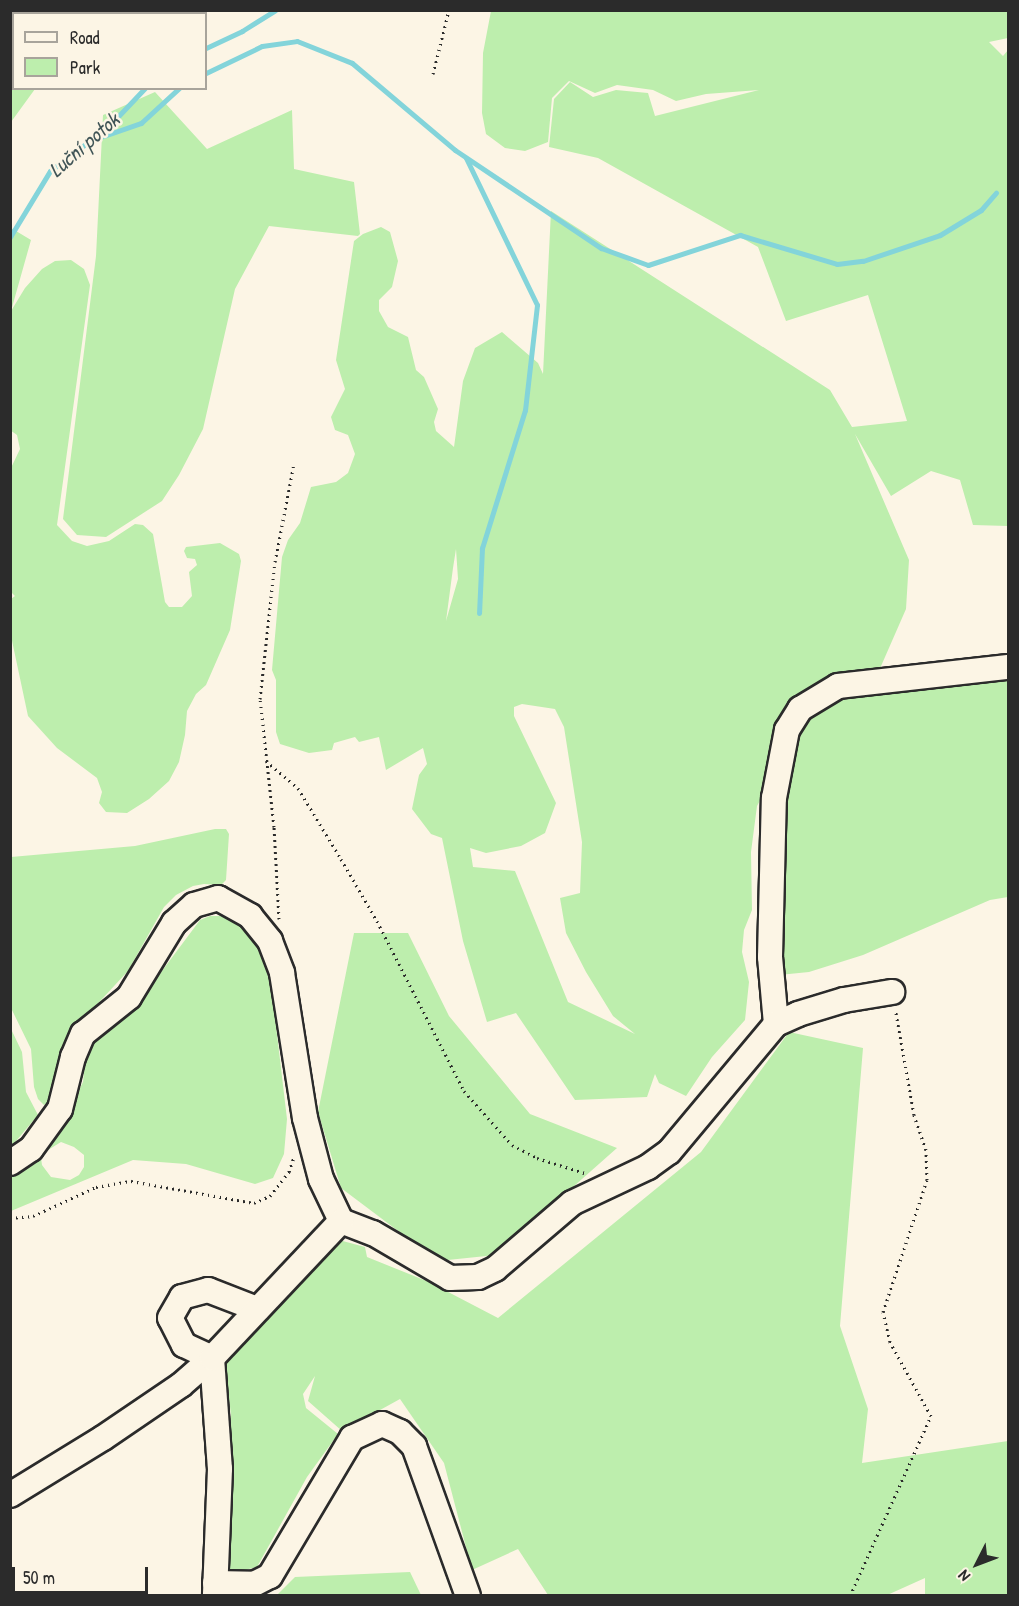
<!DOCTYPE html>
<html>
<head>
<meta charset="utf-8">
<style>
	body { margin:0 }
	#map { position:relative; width:1019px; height:1606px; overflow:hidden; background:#fcf5e5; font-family:"Patrick Hand",sans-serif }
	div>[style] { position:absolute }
	.green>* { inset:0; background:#bdeead }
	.stream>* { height:5px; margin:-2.5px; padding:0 2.5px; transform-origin:2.5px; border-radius:2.5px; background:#83d4da }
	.path>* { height:3px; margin-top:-1.5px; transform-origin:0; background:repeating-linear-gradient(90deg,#2b2b2b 0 1.5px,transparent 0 6px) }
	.roads { filter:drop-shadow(2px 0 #2b2b2b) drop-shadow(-2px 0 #2b2b2b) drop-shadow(0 2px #2b2b2b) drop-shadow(0 -2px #2b2b2b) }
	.minor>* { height:24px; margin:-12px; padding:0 12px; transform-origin:12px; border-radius:12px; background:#fcf5e5 }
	span { translate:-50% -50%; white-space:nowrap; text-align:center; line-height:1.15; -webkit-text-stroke:5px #fcf5e5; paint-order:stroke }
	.water-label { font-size:21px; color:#415557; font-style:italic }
	.frame { position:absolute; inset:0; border:12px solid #2b2b2b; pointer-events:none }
	.legend { position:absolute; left:12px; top:12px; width:195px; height:78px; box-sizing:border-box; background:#fcf5e5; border:2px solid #a8a49b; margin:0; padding:8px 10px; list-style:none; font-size:18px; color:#2b2b2b }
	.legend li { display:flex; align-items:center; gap:12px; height:30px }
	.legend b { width:30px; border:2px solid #a8a49b }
	.north { position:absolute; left:947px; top:1534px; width:60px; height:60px; -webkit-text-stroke:4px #fcf5e5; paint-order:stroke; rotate:228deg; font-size:16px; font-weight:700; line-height:24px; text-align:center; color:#2b2b2b }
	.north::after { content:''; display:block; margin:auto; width:21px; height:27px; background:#2b2b2b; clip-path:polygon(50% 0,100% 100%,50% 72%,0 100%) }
	.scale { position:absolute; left:12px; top:1567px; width:136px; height:27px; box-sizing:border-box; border:3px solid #2b2b2b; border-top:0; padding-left:8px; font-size:18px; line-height:21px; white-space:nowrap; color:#2b2b2b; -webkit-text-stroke:4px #fcf5e5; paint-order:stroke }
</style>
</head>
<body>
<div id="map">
	<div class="green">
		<div style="clip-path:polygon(11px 10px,65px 11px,64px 13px,14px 14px,14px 88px,35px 89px,11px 122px)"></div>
		<div style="clip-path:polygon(evenodd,491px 11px,1008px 11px,1008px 38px,989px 42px,1003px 56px,1008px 50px,1008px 526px,973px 525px,960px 480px,931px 471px,891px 496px,855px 434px,909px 560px,906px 609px,878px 673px,827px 679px,757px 806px,751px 852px,752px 910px,744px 930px,742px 952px,749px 982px,745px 1020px,712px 1057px,686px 1096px,659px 1083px,655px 1074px,647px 1097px,575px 1100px,516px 1013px,487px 1022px,463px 941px,442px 838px,431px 834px,412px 809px,419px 775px,427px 764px,423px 748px,386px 770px,379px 737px,359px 742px,355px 737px,334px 743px,332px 750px,309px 753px,280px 744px,276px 732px,276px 680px,272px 670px,282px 557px,288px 540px,300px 523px,311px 487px,336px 482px,348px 473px,355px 454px,348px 435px,335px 430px,331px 417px,345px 389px,336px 360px,354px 241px,363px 234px,381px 227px,390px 232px,398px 261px,392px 287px,379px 300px,379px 311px,388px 327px,408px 337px,416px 370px,424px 377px,438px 409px,434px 422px,436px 431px,454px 447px,463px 381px,475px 348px,502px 332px,538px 363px,543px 374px,551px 211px,830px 390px,852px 427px,907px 421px,868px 295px,786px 321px,758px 247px,598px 158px,549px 147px,554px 99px,570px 82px,593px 97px,616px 90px,648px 93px,655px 116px,759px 90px,706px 94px,676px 101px,653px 90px,617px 85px,595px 93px,569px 81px,552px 98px,548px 142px,525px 151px,505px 148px,486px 134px,482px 113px,483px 53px,491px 11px,456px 549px,458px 579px,446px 621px,453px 568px,456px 549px,491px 11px,522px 704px,555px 709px,564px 727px,582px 842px,580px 893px,560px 898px,566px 933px,586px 972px,613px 1016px,635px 1034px,568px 1002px,515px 871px,473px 867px,470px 848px,486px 853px,521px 846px,545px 833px,556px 803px,514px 716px,514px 707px,522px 704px)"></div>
		<div style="clip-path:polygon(155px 92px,207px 149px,292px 110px,294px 169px,354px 182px,360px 234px,358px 236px,269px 226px,235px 289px,203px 429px,179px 475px,162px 501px,106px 537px,77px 535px,63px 519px,96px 256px,103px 115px)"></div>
		<div style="clip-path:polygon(11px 228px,31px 240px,11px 311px,25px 288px,42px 269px,55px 261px,71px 260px,84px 269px,90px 285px,57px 525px,72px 541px,87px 546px,109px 541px,135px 524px,143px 525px,153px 534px,165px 602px,169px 607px,182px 607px,192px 596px,189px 572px,197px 565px,195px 559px,187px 558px,184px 551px,186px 547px,220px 543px,239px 554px,241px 561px,230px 630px,206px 685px,196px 694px,187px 711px,185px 735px,179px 762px,169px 781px,149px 799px,127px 813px,106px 812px,99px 803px,102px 792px,97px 778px,57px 748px,28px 716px,11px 636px,11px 599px,15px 596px,10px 591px,10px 470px,20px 449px,17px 435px,10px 430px)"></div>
		<div style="clip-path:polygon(1008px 674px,1008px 897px,990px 900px,863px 955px,809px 972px,779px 975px,781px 809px,788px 752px,803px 716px,849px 692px)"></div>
		<div style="clip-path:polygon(215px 829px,226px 829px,229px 834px,226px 880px,221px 885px,204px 884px,193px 886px,176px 895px,164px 907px,128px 971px,77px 1026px,64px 1048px,52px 1100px,44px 1105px,38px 1099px,34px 1087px,31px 1049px,11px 1008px,11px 857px,135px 846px)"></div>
		<div style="clip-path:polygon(evenodd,210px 916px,224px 916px,236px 921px,266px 957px,270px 975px,287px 1119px,284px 1154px,273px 1178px,255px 1184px,186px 1164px,133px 1160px,11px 1211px,11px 1172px,55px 1137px,83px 1082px,86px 1053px,91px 1039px,130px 1008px,153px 983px,200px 920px,210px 916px,61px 1142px,74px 1147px,84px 1155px,84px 1167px,79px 1175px,70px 1180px,51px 1177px,42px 1165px,41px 1158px,48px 1150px,61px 1142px)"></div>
		<div style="clip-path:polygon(354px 933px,408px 933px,449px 1016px,530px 1114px,617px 1148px,496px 1255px,438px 1261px,341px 1188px,318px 1112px)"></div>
		<div style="clip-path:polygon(11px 1029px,22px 1052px,26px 1092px,38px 1115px,11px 1147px)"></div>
		<div style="clip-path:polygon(789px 1032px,863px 1048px,840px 1326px,868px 1409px,862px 1463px,1008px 1441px,1008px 1595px,925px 1595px,925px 1578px,885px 1596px,548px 1595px,518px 1549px,472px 1570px,444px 1463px,400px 1399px,342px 1431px,308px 1401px,315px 1376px,303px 1394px,306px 1408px,338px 1434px,307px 1477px,257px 1567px,224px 1575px,231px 1415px,224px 1357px,339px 1240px,365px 1247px,367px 1257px,429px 1282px,498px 1318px,701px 1152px)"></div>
		<div style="clip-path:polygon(410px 1572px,421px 1595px,277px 1595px,295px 1577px)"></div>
	</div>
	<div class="stream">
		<div style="left:206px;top:48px;width:40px;rotate:-25deg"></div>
		<div style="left:242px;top:31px;width:39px;rotate:-32deg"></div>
		<div style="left:206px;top:73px;width:62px;rotate:-25.7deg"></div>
		<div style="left:262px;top:46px;width:35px;rotate:-8deg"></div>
		<div style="left:297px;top:41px;width:59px;rotate:21.8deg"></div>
		<div style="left:352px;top:63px;width:135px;rotate:40.2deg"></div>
		<div style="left:455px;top:150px;width:176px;rotate:33.9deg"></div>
		<div style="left:601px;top:248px;width:50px;rotate:19.9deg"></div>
		<div style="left:648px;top:265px;width:97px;rotate:-18.1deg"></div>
		<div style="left:740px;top:235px;width:101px;rotate:16.6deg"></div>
		<div style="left:837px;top:264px;width:26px;rotate:-7deg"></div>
		<div style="left:863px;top:261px;width:81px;rotate:-18.7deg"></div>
		<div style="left:940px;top:235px;width:48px;rotate:-31.4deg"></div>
		<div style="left:981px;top:210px;width:23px;rotate:-49deg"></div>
		<div style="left:95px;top:139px;width:49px;rotate:-19.2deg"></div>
		<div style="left:141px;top:123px;width:52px;rotate:-42.6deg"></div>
		<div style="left:466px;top:158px;width:163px;rotate:64.2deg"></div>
		<div style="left:537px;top:305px;width:106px;rotate:96.5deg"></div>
		<div style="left:525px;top:410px;width:145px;rotate:107.3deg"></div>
		<div style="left:482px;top:548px;width:65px;rotate:92.6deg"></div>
		<div style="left:10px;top:237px;width:77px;rotate:-58.8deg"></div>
		<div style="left:50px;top:171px;width:73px;rotate:-37.2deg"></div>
		<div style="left:108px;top:127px;width:54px;rotate:-46.5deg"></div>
	</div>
	<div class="path">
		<div style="left:433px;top:74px;width:66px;rotate:-76deg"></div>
		<div style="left:266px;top:761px;width:42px;rotate:40.2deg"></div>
		<div style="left:298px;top:788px;width:83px;rotate:58.8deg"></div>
		<div style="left:341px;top:859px;width:72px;rotate:59.9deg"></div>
		<div style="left:377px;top:921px;width:191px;rotate:62.9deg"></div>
		<div style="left:464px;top:1091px;width:72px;rotate:48.4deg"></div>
		<div style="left:512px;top:1145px;width:28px;rotate:27deg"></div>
		<div style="left:537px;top:1158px;width:50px;rotate:17.4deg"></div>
		<div style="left:279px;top:919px;width:92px;rotate:-93.1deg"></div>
		<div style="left:274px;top:827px;width:129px;rotate:-96.2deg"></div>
		<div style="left:260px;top:699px;width:138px;rotate:-83.8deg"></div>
		<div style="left:275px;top:562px;width:101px;rotate:-79.1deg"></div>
		<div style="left:10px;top:1218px;width:23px;rotate:-5deg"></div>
		<div style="left:33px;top:1216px;width:69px;rotate:-24.7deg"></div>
		<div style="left:96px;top:1187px;width:36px;rotate:-10deg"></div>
		<div style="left:131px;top:1181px;width:125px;rotate:10.1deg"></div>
		<div style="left:254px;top:1203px;width:17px;rotate:-24deg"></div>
		<div style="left:270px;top:1196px;width:31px;rotate:-52deg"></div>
		<div style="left:289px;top:1172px;width:16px;rotate:-72deg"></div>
		<div style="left:850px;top:1596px;width:197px;rotate:-65.8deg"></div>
		<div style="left:931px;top:1416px;width:85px;rotate:-119deg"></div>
		<div style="left:890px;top:1342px;width:31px;rotate:-103deg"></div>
		<div style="left:883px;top:1312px;width:139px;rotate:-71.6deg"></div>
		<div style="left:927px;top:1180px;width:30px;rotate:-92deg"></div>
		<div style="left:926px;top:1150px;width:37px;rotate:-109deg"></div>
		<div style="left:914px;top:1115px;width:104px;rotate:-100deg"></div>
	</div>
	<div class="roads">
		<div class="minor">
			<div style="left:776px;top:1024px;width:67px;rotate:-95.1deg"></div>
			<div style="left:770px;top:957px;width:159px;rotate:-88.6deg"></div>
			<div style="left:774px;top:798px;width:69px;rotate:-79.2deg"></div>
			<div style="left:787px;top:730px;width:25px;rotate:-58deg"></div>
			<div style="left:800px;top:709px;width:44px;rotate:-31.2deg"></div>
			<div style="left:838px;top:686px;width:171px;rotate:-6.4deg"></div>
			<div style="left:10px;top:1163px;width:25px;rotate:-34deg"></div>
			<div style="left:31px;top:1149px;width:49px;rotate:-54.1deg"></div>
			<div style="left:60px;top:1109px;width:54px;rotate:-76deg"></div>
			<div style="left:73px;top:1057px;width:25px;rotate:-67deg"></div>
			<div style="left:83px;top:1034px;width:59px;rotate:-38.8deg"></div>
			<div style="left:129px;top:997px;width:87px;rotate:-58.7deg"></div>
			<div style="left:174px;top:923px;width:27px;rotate:-42deg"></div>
			<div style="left:194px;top:905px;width:25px;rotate:-16deg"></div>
			<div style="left:218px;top:898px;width:37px;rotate:29deg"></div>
			<div style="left:250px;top:916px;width:32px;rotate:51deg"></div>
			<div style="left:270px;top:941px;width:34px;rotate:69deg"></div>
			<div style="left:282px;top:973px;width:147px;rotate:81deg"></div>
			<div style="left:305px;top:1118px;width:63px;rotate:75.3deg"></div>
			<div style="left:321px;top:1179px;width:47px;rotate:64.5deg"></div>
			<div style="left:341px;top:1221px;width:34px;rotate:21deg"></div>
			<div style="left:373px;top:1233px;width:89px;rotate:30.3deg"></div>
			<div style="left:450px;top:1278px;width:28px;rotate:-2deg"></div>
			<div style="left:478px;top:1277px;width:19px;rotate:-25deg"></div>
			<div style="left:495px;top:1269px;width:101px;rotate:-40.6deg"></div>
			<div style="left:572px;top:1203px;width:84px;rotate:-25.3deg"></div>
			<div style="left:648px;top:1167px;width:26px;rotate:-36deg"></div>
			<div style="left:669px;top:1152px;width:167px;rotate:-50.1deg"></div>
			<div style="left:776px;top:1024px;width:24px;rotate:-24deg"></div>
			<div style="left:798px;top:1014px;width:48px;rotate:-16.9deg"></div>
			<div style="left:844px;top:1000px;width:49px;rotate:-9.5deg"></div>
			<div style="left:212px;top:1358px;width:111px;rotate:85.9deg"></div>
			<div style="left:220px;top:1469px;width:127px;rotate:92.3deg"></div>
			<div style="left:212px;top:1358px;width:31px;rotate:-155deg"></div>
			<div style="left:184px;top:1345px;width:30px;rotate:-117deg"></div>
			<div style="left:170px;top:1318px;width:24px;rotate:-60deg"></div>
			<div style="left:182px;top:1297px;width:27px;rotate:-15deg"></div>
			<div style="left:208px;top:1290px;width:53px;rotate:21.2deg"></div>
			<div style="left:10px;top:1495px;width:109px;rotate:-31.5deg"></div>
			<div style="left:103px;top:1438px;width:94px;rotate:-34.2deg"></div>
			<div style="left:181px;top:1385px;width:41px;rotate:-41.1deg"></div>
			<div style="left:212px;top:1358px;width:188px;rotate:-46.7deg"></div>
			<div style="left:215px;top:1583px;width:39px;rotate:1deg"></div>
			<div style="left:254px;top:1584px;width:18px;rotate:-27deg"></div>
			<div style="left:270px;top:1576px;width:161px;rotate:-59.3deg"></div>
			<div style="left:352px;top:1438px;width:33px;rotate:-25deg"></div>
			<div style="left:382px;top:1424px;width:20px;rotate:24deg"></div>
			<div style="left:400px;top:1432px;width:20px;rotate:45deg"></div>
			<div style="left:414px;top:1446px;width:159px;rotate:70.2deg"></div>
		</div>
	</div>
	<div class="water-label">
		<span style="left:84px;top:145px;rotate:-41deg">Luční potok</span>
	</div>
	<div class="frame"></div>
	<ul class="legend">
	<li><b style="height:8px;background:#fcf5e5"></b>Road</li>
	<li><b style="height:16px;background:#bdeead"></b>Park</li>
	</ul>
	<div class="north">N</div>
	<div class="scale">50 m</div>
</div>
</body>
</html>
